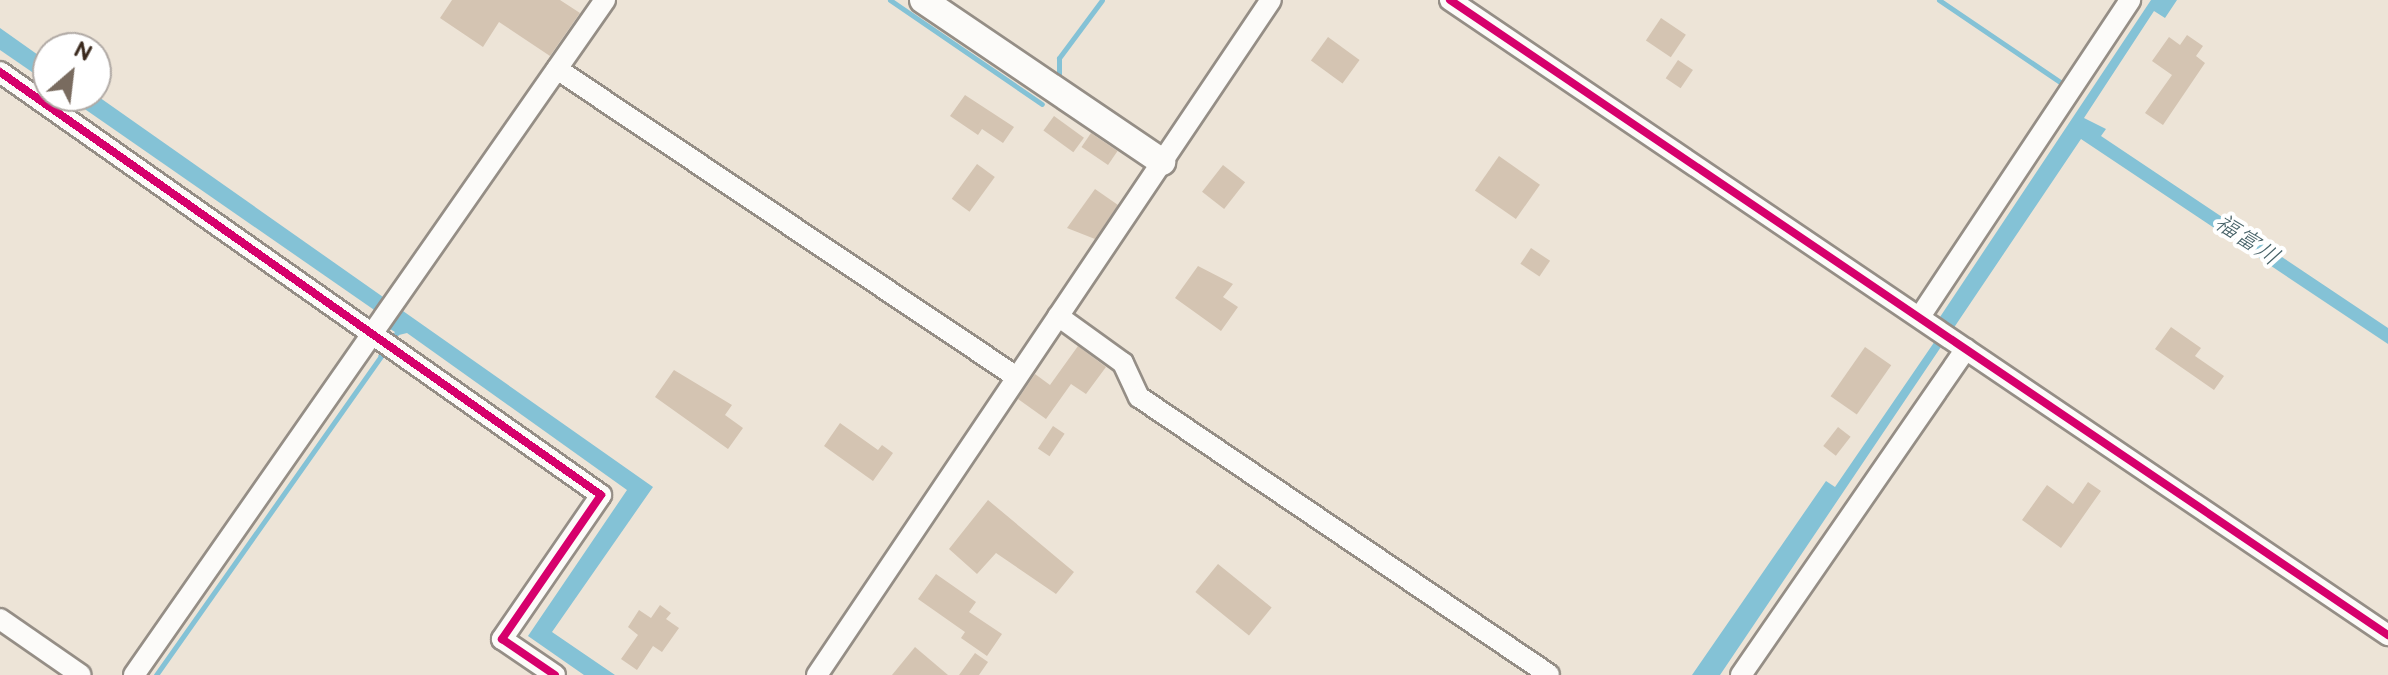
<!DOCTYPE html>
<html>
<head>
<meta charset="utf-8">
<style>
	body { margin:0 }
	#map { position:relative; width:2388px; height:675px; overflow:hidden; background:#ede4d7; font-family:"Balsamiq Sans","Klee One",sans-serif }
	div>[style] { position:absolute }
	.water>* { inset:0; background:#84c2d6 }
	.stream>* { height:5px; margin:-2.5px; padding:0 2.5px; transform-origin:2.5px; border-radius:2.5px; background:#84c2d6 }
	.building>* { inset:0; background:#d4c4b2; transform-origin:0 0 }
	.roads { filter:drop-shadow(2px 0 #958e86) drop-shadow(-2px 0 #958e86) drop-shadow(0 2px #958e86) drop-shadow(0 -2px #958e86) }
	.minor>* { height:20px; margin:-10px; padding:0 10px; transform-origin:10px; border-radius:10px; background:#fcfbf9 }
	.tertiary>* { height:26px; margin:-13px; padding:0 13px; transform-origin:13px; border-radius:13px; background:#fcfbf9 }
	.cycleway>* { height:8px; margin:-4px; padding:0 4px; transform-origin:4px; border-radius:4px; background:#d6006c }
	span { translate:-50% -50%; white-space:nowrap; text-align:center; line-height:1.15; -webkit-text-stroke:8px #fff; paint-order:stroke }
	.water-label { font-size:24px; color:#466167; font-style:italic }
	.north { position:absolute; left:32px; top:32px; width:80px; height:80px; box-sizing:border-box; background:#fff; border:2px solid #b1aaa5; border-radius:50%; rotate:28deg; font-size:22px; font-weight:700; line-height:32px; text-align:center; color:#3b2a1e }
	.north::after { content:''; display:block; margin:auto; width:28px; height:36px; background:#796b5f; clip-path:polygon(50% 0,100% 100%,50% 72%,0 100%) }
</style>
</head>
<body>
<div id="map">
	<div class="water">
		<div style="clip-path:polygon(2151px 0,2177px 0,2165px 18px,2154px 11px,2084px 118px,2106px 129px,2101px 136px,2388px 328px,2388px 344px,2081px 139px,1720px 675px,1692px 675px,1826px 481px,1835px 487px,1935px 341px,1944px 320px,1940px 317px)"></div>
		<div style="clip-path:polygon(0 28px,48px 62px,48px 83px,0 50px)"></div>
		<div style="clip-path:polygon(96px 95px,653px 487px,552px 632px,615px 675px,584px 675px,528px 636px,627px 490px,407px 333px,399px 335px,382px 359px,378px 356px,395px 332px,390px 329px,393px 323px,66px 96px)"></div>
	</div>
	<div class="stream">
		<div style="left:890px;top:0;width:184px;rotate:34.4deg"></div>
		<div style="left:1939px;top:0;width:146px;rotate:34.1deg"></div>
		<div style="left:1059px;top:75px;width:17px;rotate:-90deg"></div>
		<div style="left:1059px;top:58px;width:72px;rotate:-53.4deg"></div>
		<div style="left:156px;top:675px;width:395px;rotate:-54.8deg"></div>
	</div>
	<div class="building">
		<div style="clip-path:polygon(452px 0,560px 0,580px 13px,550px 56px,499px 22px,483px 47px,440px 18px)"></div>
		<div style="left:1661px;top:18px;width:30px;height:27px;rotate:34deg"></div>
		<div style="clip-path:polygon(2187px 35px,2203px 46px,2196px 56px,2205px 63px,2163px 125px,2145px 113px,2172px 75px,2152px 61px,2169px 37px,2180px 45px)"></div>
		<div style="left:1328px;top:37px;width:39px;height:29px;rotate:36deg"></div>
		<div style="left:1678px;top:60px;width:18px;height:22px;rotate:34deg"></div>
		<div style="clip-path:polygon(965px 95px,1014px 127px,1003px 143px,982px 129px,978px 135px,950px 116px)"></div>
		<div style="left:1054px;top:116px;width:37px;height:18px;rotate:36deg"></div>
		<div style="left:1091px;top:133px;width:32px;height:17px;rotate:34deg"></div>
		<div style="left:1499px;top:156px;width:50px;height:42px;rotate:35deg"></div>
		<div style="left:977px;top:164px;width:22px;height:43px;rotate:36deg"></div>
		<div style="left:1223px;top:165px;width:28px;height:34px;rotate:38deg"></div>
		<div style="clip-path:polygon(1095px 189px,1118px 205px,1095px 239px,1067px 228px)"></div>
		<div style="left:1531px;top:248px;width:23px;height:19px;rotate:34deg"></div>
		<div style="clip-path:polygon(1198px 266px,1233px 284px,1223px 297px,1238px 307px,1221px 331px,1175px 298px)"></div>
		<div style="clip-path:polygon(2171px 327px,2201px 348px,2195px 356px,2224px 376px,2214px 390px,2155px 349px)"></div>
		<div style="clip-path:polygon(1078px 346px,1106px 367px,1086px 394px,1071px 384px,1046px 419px,1018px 399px,1035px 374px,1050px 385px)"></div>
		<div style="left:1865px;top:347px;width:32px;height:60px;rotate:35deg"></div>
		<div style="clip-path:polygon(674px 370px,732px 405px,725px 415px,743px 428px,728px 449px,655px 397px)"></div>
		<div style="clip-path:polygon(840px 423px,878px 450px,882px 445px,893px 453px,873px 481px,824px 446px)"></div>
		<div style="left:1053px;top:426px;width:14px;height:27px;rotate:34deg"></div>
		<div style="left:1838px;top:427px;width:16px;height:24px;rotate:38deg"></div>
		<div style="clip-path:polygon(2088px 482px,2101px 491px,2061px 548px,2022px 520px,2047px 485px,2073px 504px)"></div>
		<div style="clip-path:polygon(988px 500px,1074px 572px,1056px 594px,996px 553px,977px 574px,949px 549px)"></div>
		<div style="left:1218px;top:564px;width:69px;height:36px;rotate:39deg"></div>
		<div style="clip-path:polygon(936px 574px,976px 602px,969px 612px,1002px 634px,987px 656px,961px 638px,965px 632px,918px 599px)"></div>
		<div style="clip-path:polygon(660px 605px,671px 613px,666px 619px,679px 628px,662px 652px,653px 646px,637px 670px,621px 659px,638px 635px,628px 627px,639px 610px,651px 618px)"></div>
		<div style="clip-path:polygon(915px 647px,948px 675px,892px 675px)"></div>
		<div style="clip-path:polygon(975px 653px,988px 662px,979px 675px,959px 675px)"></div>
	</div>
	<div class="roads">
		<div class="minor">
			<div style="left:1450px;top:0;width:1133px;rotate:34.1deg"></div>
			<div style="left:557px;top:69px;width:551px;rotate:33.83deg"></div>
			<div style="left:0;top:72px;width:735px;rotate:35.14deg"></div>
			<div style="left:601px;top:495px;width:175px;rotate:124.5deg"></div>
			<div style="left:502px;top:639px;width:64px;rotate:34.2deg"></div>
			<div style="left:1921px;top:315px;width:378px;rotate:-56.4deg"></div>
			<div style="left:1058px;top:316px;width:80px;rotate:35.9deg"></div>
			<div style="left:1123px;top:363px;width:38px;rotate:65deg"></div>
			<div style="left:1139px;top:397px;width:495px;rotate:34.1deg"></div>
			<div style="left:0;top:619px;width:98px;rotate:34.7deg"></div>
			<div style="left:134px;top:675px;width:823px;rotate:-55.09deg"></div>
			<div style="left:817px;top:675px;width:813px;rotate:-56.08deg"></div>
			<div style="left:1741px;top:675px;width:396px;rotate:-55.4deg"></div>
		</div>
		<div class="tertiary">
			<div style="left:923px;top:0;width:289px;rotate:34.1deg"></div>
		</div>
	</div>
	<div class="cycleway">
		<div style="left:1450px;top:0;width:1133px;rotate:34.1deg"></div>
		<div style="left:0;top:72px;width:735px;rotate:35.14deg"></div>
		<div style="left:601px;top:495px;width:175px;rotate:124.5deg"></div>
		<div style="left:502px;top:639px;width:64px;rotate:34.2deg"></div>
	</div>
	<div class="water-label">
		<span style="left:2247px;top:240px;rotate:34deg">福富川</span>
	</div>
	<div class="north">N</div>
</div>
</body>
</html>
